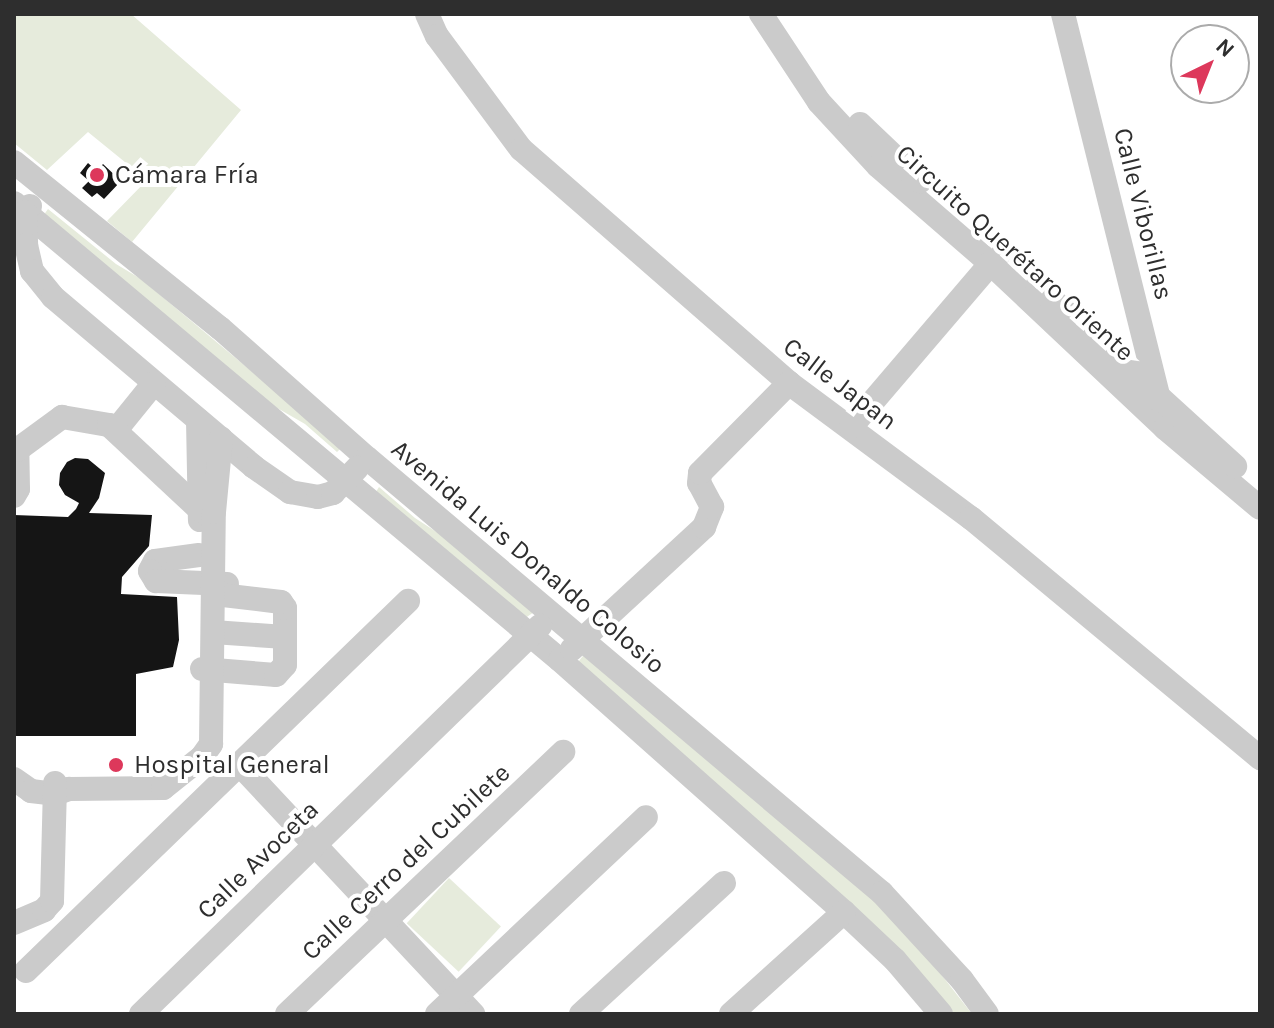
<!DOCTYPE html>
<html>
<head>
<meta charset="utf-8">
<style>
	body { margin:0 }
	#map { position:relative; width:1274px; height:1028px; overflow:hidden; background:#fff; font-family:Karla,sans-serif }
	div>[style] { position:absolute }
	.green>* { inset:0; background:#e6ebdc; transform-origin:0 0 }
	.building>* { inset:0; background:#151515 }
	.minor>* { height:24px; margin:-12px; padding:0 12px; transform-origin:12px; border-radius:12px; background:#cbcbcb }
	.dots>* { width:22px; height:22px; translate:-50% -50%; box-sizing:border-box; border:4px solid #fff; border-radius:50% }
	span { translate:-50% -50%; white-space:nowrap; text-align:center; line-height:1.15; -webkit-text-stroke:8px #fff; paint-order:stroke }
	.poi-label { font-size:26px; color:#2e2e2e }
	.left { translate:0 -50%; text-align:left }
	.street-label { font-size:26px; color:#2e2e2e }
	.frame { position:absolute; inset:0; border:16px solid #2e2e2e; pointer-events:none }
	.north { position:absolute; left:1170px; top:24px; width:80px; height:80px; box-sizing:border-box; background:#fff; border:2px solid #ababab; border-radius:50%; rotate:43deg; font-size:22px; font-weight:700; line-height:32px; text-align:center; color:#2e2e2e }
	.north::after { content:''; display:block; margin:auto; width:28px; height:36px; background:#dd385b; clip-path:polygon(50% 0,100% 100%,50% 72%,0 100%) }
</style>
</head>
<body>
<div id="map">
	<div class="green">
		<div style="clip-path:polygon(14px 14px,131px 14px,241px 110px,132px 242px,107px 221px,147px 180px,88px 132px,47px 170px,14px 143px)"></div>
		<div style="clip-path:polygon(48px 209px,116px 264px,141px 279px,342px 447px,337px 452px,305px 424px,265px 401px,43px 216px)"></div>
		<div style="clip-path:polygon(379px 487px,415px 518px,458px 546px,534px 612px,521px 621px,374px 495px)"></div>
		<div style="clip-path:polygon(586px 652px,857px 885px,912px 937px,972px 1014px,953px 1014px,926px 981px,575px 666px)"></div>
		<div style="left:449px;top:878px;width:71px;height:62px;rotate:43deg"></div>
	</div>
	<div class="building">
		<div style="clip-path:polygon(88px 163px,97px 171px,103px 164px,121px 181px,104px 199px,97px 193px,92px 197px,82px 188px,89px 181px,80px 173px)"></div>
		<div style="clip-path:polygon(75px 458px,88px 459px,105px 473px,99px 498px,89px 513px,152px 515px,149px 546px,122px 577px,121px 594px,177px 597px,179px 640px,173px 667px,136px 674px,136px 736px,14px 736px,14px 515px,68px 517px,76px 509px,79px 503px,65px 495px,59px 485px,60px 473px,67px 462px)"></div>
	</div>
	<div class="minor">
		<div style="left:427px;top:14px;width:24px;rotate:66deg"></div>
		<div style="left:437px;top:36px;width:141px;rotate:53.4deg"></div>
		<div style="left:521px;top:149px;width:356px;rotate:41.1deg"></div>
		<div style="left:789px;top:383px;width:227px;rotate:36.6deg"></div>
		<div style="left:971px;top:518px;width:376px;rotate:39.7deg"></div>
		<div style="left:761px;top:14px;width:105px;rotate:56.6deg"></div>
		<div style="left:819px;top:102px;width:87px;rotate:47.3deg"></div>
		<div style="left:878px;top:166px;width:148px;rotate:40.9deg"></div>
		<div style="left:990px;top:263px;width:241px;rotate:43.3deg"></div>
		<div style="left:1165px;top:428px;width:124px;rotate:40.1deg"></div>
		<div style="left:1063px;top:14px;width:398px;rotate:76deg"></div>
		<div style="left:860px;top:124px;width:83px;rotate:43.5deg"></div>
		<div style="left:14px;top:162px;width:265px;rotate:38.9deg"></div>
		<div style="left:220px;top:328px;width:196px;rotate:41.5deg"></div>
		<div style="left:367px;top:458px;width:674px;rotate:40.19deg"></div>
		<div style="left:882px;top:893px;width:118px;rotate:47.4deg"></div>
		<div style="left:962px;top:980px;width:42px;rotate:53.7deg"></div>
		<div style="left:14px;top:203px;width:712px;rotate:39.93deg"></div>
		<div style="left:560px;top:660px;width:380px;rotate:41.6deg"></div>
		<div style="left:844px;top:912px;width:70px;rotate:43.3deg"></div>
		<div style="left:895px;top:960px;width:71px;rotate:49.6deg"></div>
		<div style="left:30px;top:206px;width:8px;rotate:130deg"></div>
		<div style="left:25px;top:212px;width:33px;rotate:88deg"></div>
		<div style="left:26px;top:245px;width:27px;rotate:77deg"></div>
		<div style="left:32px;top:271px;width:33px;rotate:51deg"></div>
		<div style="left:53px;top:297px;width:263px;rotate:40.2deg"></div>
		<div style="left:254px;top:467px;width:44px;rotate:34.8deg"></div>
		<div style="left:290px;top:492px;width:28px;rotate:10deg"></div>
		<div style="left:318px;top:497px;width:16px;rotate:-15deg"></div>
		<div style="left:333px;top:493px;width:35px;rotate:-46deg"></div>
		<div style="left:1037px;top:286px;width:268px;rotate:42.3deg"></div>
		<div style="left:198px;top:420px;width:100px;rotate:88.9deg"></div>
		<div style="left:851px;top:427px;width:228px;rotate:-49.5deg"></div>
		<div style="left:116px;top:430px;width:60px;rotate:-51deg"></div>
		<div style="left:14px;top:496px;width:8px;rotate:-60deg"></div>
		<div style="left:18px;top:489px;width:39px;rotate:-91deg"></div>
		<div style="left:17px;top:450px;width:56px;rotate:-36.3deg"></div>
		<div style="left:62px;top:417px;width:48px;rotate:9.7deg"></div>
		<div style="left:109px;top:425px;width:125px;rotate:43deg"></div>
		<div style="left:199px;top:555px;width:44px;rotate:172.2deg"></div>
		<div style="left:155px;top:561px;width:11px;rotate:117deg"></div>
		<div style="left:150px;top:571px;width:12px;rotate:59deg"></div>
		<div style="left:156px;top:581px;width:71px;rotate:2.4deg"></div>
		<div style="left:213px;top:632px;width:72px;rotate:4deg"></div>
		<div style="left:572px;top:649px;width:180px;rotate:-42.7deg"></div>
		<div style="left:704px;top:527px;width:22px;rotate:-68deg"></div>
		<div style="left:712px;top:507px;width:27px;rotate:-118deg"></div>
		<div style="left:699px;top:483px;width:10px;rotate:-84deg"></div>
		<div style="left:700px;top:473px;width:127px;rotate:-45.3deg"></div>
		<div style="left:202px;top:669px;width:74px;rotate:4.6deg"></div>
		<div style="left:276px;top:675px;width:13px;rotate:-48deg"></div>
		<div style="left:285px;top:665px;width:57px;rotate:-90deg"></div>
		<div style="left:285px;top:608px;width:7px;rotate:-124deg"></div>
		<div style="left:281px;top:602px;width:67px;rotate:-173.2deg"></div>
		<div style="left:241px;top:766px;width:340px;rotate:46.9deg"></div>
		<div style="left:14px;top:779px;width:21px;rotate:35deg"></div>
		<div style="left:31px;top:791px;width:24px;rotate:7deg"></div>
		<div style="left:55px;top:794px;width:15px;rotate:-20deg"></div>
		<div style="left:69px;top:789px;width:94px;rotate:-0.6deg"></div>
		<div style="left:163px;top:788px;width:50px;rotate:-38.5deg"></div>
		<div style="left:202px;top:757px;width:16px;rotate:-55deg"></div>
		<div style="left:211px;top:744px;width:232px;rotate:-89.3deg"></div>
		<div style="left:214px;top:512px;width:74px;rotate:-84.6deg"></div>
		<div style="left:14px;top:923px;width:33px;rotate:-23deg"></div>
		<div style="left:44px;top:910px;width:12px;rotate:-48deg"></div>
		<div style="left:52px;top:901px;width:118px;rotate:-88.5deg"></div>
		<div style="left:26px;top:971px;width:532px;rotate:-44.09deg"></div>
		<div style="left:141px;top:1014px;width:557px;rotate:-44.2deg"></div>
		<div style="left:287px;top:1014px;width:381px;rotate:-43.5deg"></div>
		<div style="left:437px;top:1014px;width:287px;rotate:-43.3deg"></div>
		<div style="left:581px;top:1014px;width:194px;rotate:-42.5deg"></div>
		<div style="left:731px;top:1014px;width:152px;rotate:-42.1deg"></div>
	</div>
	<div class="dots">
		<div style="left:97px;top:175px;background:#dd385b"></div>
		<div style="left:116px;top:765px;background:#dd385b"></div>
	</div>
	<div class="poi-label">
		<span class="left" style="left:115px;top:175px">Cámara Fría</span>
		<span class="left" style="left:134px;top:765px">Hospital General</span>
	</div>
	<div class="street-label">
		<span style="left:1143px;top:214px;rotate:76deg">Calle Viborillas</span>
		<span style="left:1015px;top:253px;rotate:42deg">Circuito Querétaro Oriente</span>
		<span style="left:840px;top:384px;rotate:37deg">Calle Japan</span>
		<span style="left:528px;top:557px;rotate:40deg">Avenida Luis Donaldo Colosio</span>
		<span style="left:258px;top:860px;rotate:-44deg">Calle Avoceta</span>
		<span style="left:406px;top:862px;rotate:-43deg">Calle Cerro del Cubilete</span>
	</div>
	<div class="frame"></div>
	<div class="north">N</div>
</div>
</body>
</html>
